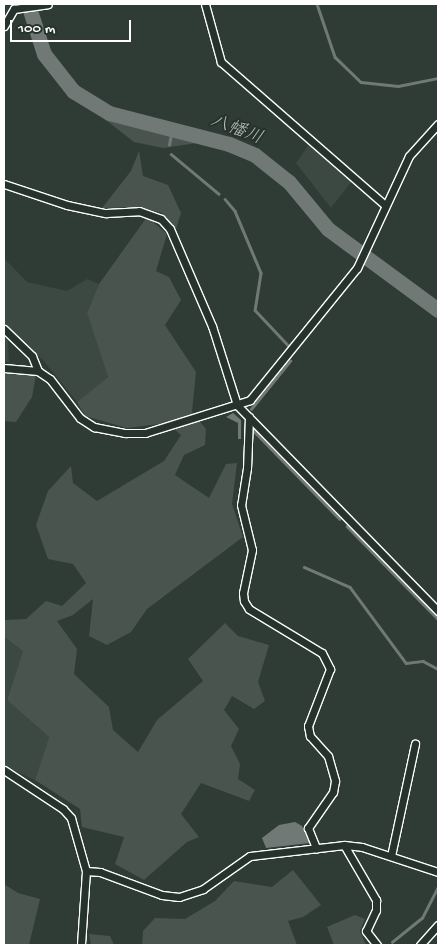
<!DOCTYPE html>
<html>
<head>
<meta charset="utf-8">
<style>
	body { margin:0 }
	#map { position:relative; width:442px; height:949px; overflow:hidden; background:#2f3b35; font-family:"Gochi Hand","Klee One",sans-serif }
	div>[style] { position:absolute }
	.built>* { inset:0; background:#3c4842 }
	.green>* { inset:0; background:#4a544f }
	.water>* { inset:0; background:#707975 }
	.stream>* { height:2.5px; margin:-1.25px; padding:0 1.25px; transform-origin:1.25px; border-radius:1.25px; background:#707975 }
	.river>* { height:15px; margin:-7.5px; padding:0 7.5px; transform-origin:7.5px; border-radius:7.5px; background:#707975 }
	.roads { filter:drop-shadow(1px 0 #fff) drop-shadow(-1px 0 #fff) drop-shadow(0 1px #fff) drop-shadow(0 -1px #fff) }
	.street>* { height:7px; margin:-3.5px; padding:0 3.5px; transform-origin:3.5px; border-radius:3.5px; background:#26332d }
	span { translate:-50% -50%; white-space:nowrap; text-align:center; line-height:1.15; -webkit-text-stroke:4px #26332d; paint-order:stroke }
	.water-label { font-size:18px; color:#b8bcba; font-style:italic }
	.frame { position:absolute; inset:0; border:5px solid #fff; pointer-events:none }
	.scale { position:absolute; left:10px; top:20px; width:121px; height:22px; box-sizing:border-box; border:2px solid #fff; border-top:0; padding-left:6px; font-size:15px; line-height:18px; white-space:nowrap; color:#fff; -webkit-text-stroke:4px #26332d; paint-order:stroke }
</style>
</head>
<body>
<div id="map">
	<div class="built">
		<div style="clip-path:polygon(310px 143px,352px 181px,331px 208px,296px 163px)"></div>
		<div style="clip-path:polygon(4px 258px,27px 282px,67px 291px,87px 279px,99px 284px,87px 313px,108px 377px,77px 402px,43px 360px,4px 326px)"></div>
		<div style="clip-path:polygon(4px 337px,8px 340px,9px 362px,4px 362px)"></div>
		<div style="clip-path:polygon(4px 637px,23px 651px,7px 700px,49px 737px,35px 780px,4px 766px)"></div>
	</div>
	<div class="green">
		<div style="clip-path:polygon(102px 117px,197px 143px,163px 148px,134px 142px)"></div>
		<div style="clip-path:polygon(139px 151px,143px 176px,168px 185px,181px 213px,176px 229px,162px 213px,138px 207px,102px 208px,131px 171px)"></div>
		<div style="clip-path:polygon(147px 217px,167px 234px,156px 271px,169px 277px,181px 300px,165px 325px,196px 372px,192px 412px,206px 429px,205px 445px,184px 455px,175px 475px,209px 498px,226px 464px,237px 463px,232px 504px,243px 537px,147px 609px,131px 632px,107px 645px,89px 636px,93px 599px,73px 615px,57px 621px,77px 649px,74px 674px,109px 707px,113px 730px,138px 752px,157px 720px,203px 681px,188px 659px,225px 623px,238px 636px,269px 645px,258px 682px,265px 701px,254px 709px,232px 696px,224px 710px,239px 729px,231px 746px,240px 764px,238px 779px,255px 790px,249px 801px,201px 783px,181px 814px,199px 837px,187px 842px,144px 880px,115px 864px,124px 837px,82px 827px,80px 809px,35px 780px,49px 737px,7px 700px,23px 651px,4px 637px,4px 620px,26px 619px,46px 601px,62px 606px,86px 583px,73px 564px,48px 559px,36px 525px,48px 491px,71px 466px,73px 483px,97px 501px,164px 461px,181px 435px,167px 423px,127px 428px,85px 416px,77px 402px,108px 377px,87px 313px,99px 284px)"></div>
		<div style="clip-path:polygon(4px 374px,36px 375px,32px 397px,16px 422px,4px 421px)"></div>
		<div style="clip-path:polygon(293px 870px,321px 905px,303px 917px,288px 921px,297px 945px,142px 945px,143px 931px,155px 918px,185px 919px,215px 901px,234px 881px,272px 887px)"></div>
		<div style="clip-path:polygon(4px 884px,18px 893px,40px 899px,29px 945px,4px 945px)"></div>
		<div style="clip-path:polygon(355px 915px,365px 919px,360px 931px,366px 945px,334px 945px,327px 927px)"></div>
		<div style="clip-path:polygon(89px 934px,110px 936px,114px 945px,91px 945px)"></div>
	</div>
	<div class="water">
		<div style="clip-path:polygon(233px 413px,241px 420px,241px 439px,238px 439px,238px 423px,226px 417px)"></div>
		<div style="clip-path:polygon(295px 822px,302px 826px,310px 843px,266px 848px,262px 838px,279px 825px)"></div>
	</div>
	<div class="stream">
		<div style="left:317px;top:4px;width:56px;rotate:71.2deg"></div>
		<div style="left:335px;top:57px;width:36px;rotate:44deg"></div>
		<div style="left:361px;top:82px;width:37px;rotate:6deg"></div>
		<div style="left:398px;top:86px;width:41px;rotate:-11.3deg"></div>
		<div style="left:169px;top:145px;width:15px;rotate:-79deg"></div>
		<div style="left:171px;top:154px;width:62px;rotate:39.8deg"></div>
		<div style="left:225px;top:199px;width:16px;rotate:50deg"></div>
		<div style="left:235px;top:211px;width:67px;rotate:67.2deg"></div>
		<div style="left:261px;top:273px;width:37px;rotate:99deg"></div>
		<div style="left:255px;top:310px;width:48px;rotate:46.7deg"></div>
		<div style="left:251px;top:409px;width:62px;rotate:-50.9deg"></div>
		<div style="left:253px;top:430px;width:124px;rotate:45.7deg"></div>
		<div style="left:347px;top:526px;width:130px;rotate:45.6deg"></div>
		<div style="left:304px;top:567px;width:50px;rotate:23.5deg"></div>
		<div style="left:350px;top:587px;width:94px;rotate:53.6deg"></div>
		<div style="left:406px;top:663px;width:17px;rotate:-7deg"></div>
		<div style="left:423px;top:661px;width:17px;rotate:28deg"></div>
		<div style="left:392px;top:942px;width:38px;rotate:-39deg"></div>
		<div style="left:422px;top:918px;width:36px;rotate:-63deg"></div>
	</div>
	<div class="river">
		<div style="left:28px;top:4px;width:52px;rotate:72.3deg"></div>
		<div style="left:44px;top:54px;width:47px;rotate:51.9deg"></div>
		<div style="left:73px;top:91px;width:42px;rotate:31.4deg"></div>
		<div style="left:109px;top:113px;width:124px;rotate:14.5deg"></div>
		<div style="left:229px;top:144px;width:28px;rotate:23deg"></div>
		<div style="left:255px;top:155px;width:43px;rotate:38.5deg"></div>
		<div style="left:289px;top:182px;width:61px;rotate:50.3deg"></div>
		<div style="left:328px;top:229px;width:137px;rotate:36.4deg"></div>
	</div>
	<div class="roads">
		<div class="street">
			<div style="left:205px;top:4px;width:60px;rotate:74.6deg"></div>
			<div style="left:221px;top:62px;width:218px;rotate:41.1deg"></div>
			<div style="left:14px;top:9px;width:34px;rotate:-8deg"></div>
			<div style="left:4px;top:26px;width:20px;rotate:-60deg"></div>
			<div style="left:4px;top:184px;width:66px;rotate:18.4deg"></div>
			<div style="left:67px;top:205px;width:40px;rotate:12deg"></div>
			<div style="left:106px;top:213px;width:33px;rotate:-3deg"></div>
			<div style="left:139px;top:211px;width:23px;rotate:20deg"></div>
			<div style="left:161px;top:219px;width:13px;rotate:48deg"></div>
			<div style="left:170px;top:229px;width:106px;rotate:66.6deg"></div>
			<div style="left:212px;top:326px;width:83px;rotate:72.4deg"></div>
			<div style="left:237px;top:405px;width:288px;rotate:45.7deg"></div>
			<div style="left:4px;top:329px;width:39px;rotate:44deg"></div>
			<div style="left:32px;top:356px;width:16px;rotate:68deg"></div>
			<div style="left:4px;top:368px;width:34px;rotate:5deg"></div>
			<div style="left:38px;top:371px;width:14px;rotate:34deg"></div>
			<div style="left:50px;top:379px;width:49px;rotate:52.4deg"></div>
			<div style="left:80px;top:418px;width:17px;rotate:33deg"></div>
			<div style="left:94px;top:427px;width:32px;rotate:11deg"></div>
			<div style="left:125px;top:433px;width:20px"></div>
			<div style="left:145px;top:433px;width:110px;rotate:-17.4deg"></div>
			<div style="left:250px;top:400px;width:170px;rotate:-51deg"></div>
			<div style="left:357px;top:268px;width:123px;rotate:-65.1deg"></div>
			<div style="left:409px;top:156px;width:43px;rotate:-47.8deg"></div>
			<div style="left:249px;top:417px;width:51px;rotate:92.2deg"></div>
			<div style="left:247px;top:468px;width:37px;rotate:99deg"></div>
			<div style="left:241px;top:505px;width:46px;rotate:76.3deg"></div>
			<div style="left:252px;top:550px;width:44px;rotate:101.8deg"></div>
			<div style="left:243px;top:593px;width:8px;rotate:83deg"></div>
			<div style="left:244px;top:601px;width:9px;rotate:58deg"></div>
			<div style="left:249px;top:609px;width:85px;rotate:31.1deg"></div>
			<div style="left:322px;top:653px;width:18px;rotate:63deg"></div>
			<div style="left:330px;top:669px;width:61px;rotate:111.1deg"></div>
			<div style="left:308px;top:726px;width:10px;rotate:79deg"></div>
			<div style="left:310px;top:736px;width:27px;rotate:48deg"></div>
			<div style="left:328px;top:756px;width:26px;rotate:74deg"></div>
			<div style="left:335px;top:781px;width:11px;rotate:100deg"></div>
			<div style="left:333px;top:792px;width:44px;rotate:124.8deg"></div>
			<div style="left:308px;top:828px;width:22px;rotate:68deg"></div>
			<div style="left:4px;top:770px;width:71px;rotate:33.5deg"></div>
			<div style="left:63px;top:809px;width:12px;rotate:48deg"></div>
			<div style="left:71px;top:818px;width:55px;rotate:74.2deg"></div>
			<div style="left:86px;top:871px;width:74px;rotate:93.9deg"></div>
			<div style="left:344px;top:845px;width:64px;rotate:59.8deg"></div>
			<div style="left:376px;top:900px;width:10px;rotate:90deg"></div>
			<div style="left:376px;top:910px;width:23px;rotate:115deg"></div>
			<div style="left:366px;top:931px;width:18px;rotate:52deg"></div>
			<div style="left:391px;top:856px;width:115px;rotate:-77.9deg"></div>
			<div style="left:86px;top:871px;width:14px;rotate:4deg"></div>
			<div style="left:100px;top:872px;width:66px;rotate:20.4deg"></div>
			<div style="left:162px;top:895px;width:17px;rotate:7deg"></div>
			<div style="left:179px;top:897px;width:25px;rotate:-18deg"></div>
			<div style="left:203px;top:889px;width:57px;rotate:-35.1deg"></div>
			<div style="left:250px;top:856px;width:95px;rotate:-6.7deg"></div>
			<div style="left:344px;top:845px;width:18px;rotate:6deg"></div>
			<div style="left:362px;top:847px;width:80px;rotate:18.2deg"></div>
			<div style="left:420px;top:945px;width:27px;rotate:-48deg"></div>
		</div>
	</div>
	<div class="water-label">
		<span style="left:236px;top:131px;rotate:21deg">八幡川</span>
	</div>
	<div class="frame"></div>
	<div class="scale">100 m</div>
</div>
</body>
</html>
